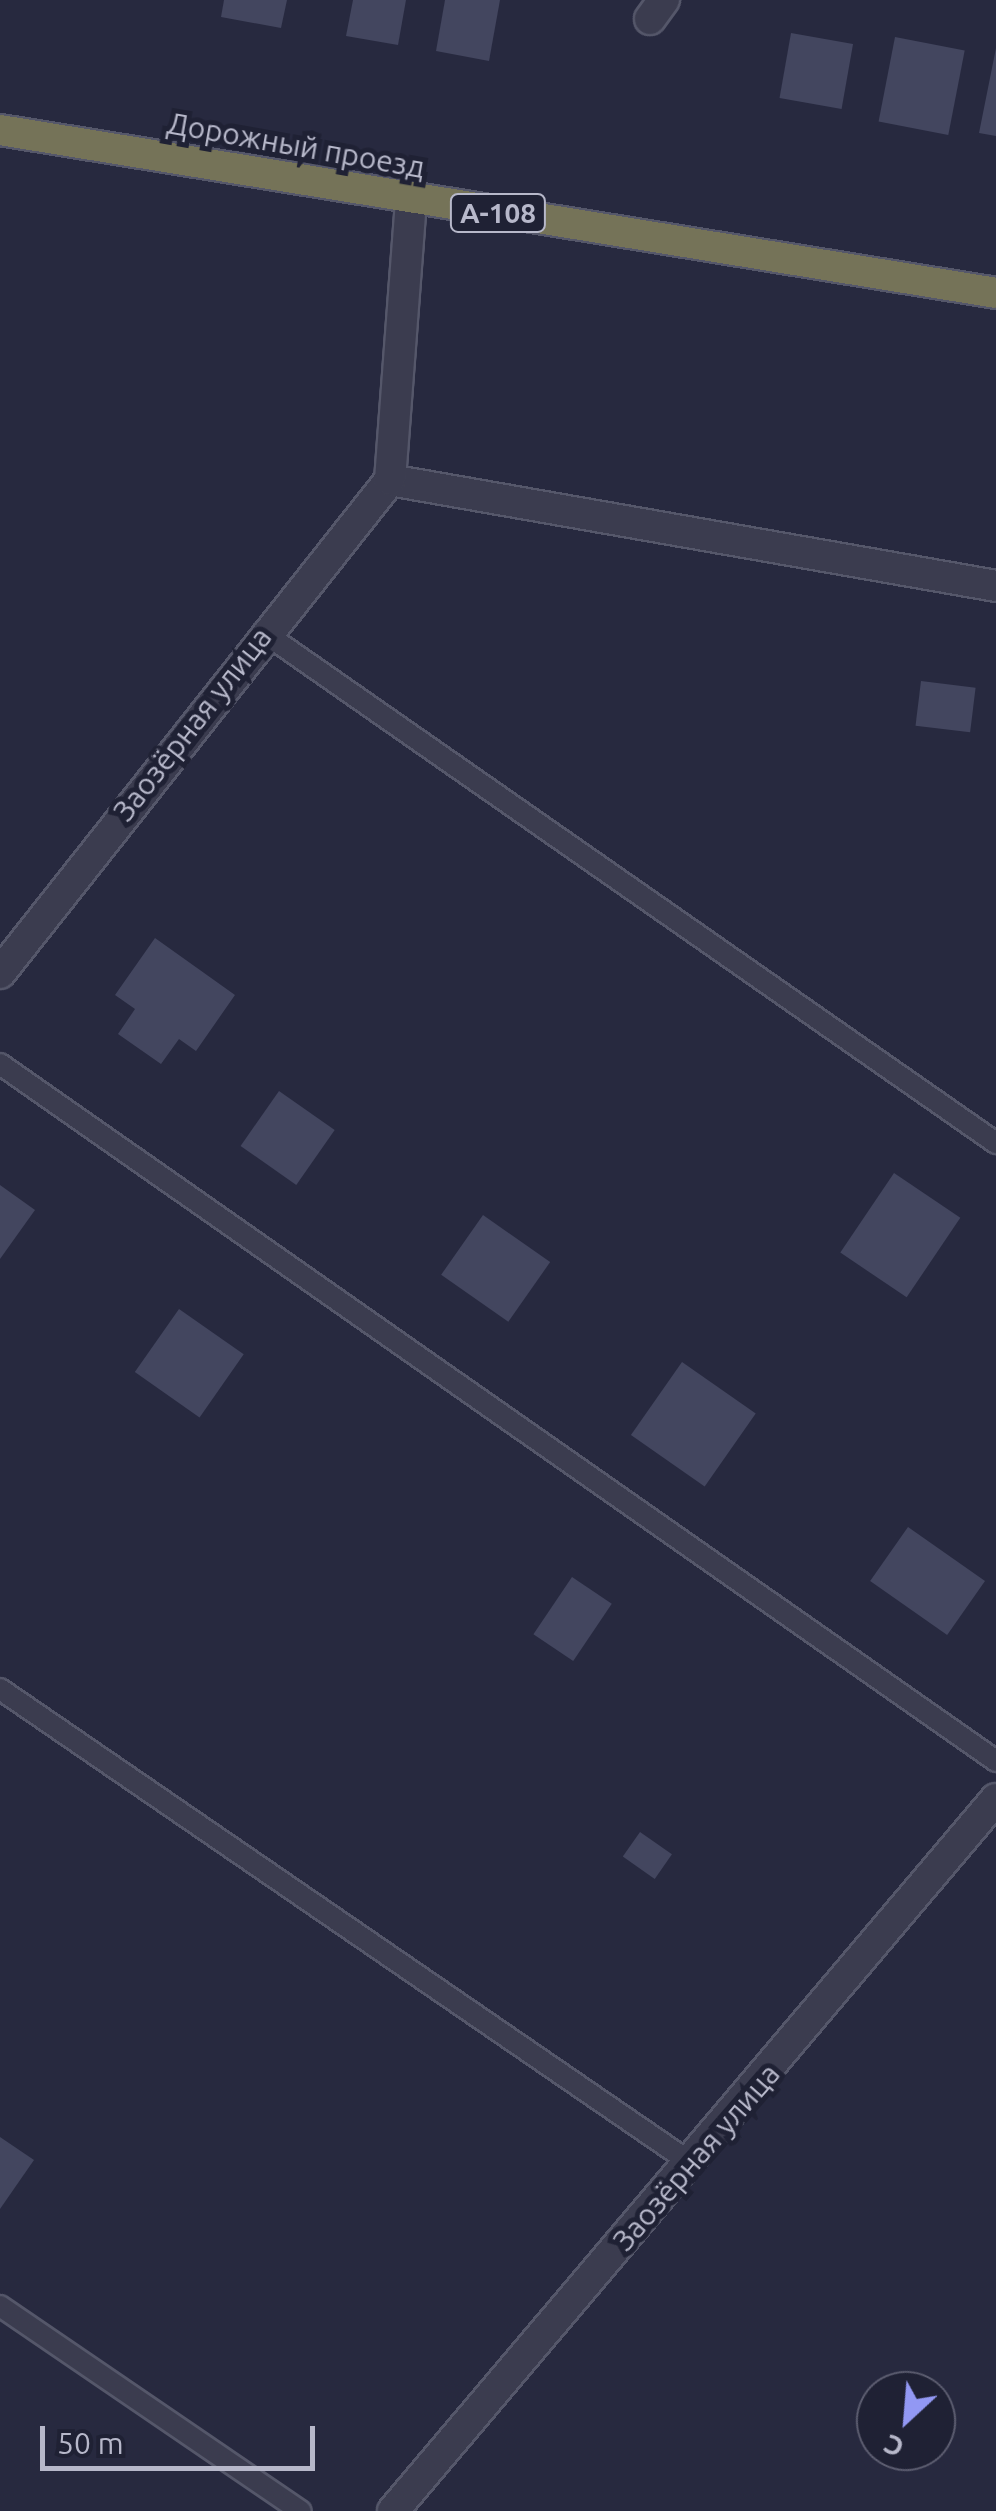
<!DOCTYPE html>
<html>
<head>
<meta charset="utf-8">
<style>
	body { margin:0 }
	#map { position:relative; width:996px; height:2511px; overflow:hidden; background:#27293f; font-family:Ubuntu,sans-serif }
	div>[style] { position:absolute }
	.building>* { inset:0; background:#43465f; transform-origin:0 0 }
	.roads { filter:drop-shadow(2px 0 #55576a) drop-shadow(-2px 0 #55576a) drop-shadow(0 2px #55576a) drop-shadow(0 -2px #55576a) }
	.lane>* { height:20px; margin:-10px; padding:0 10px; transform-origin:10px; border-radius:10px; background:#3b3c4f }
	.street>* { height:30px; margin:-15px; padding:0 15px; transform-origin:15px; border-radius:15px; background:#3b3c4f }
	.highway>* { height:30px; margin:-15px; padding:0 15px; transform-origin:15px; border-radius:15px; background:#757358 }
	span { translate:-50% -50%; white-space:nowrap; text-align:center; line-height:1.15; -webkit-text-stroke:10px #1f2134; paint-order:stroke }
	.shield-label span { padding:2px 8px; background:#1f2134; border:2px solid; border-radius:8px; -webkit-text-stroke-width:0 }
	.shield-label { font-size:28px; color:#b7b8ca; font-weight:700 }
	.street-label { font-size:30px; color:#b7b8ca }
	.north { position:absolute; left:856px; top:2371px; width:100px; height:100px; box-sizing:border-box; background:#1f2134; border:2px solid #5c5d70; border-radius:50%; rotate:206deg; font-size:28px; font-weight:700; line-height:40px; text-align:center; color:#b7b8ca }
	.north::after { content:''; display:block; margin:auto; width:35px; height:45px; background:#9298f3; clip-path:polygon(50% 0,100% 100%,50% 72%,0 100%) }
	.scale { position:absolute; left:40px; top:2426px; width:275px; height:45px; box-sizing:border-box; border:5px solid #b7b8ca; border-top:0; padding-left:12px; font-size:30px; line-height:35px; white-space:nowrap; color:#b7b8ca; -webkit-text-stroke:8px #1f2134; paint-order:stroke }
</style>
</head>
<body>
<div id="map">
	<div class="building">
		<div style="clip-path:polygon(224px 0,287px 0,281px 28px,221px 17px)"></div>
		<div style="clip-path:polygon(353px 0,406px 0,398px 45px,346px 36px)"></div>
		<div style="clip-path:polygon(445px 0,500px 0,489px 61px,436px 51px)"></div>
		<div style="left:791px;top:33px;width:63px;height:66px;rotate:10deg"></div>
		<div style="left:895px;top:37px;width:71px;height:86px;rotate:11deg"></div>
		<div style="clip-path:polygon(996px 48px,996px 136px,979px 133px)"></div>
		<div style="left:921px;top:681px;width:55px;height:45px;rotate:7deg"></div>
		<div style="clip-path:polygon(155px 938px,235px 995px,196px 1051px,179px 1039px,161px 1064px,118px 1034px,135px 1009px,115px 995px)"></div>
		<div style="left:279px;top:1091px;width:68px;height:67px;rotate:35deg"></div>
		<div style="left:894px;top:1173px;width:80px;height:96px;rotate:34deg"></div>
		<div style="clip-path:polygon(0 1185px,35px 1210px,0 1259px)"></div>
		<div style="left:483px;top:1215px;width:82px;height:73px;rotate:35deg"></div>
		<div style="left:179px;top:1309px;width:79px;height:77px;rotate:35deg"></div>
		<div style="left:682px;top:1362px;width:90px;height:89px;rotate:35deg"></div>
		<div style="left:908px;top:1527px;width:94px;height:66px;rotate:35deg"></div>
		<div style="left:572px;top:1577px;width:48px;height:69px;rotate:34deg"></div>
		<div style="left:640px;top:1832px;width:39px;height:30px;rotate:35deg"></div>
		<div style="clip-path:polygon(0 2137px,34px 2160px,0 2209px)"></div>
	</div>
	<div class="roads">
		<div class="lane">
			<div style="left:263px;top:632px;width:894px;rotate:34.88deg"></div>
			<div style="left:0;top:1064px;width:1216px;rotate:34.98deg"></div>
			<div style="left:0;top:1689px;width:838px;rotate:34.45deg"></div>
			<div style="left:0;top:2306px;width:364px;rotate:34.3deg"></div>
		</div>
		<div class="street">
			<div style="left:650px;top:19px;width:24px;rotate:-54deg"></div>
			<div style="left:390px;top:480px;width:615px;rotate:9.92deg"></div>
			<div style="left:0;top:973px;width:629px;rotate:-51.65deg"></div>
			<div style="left:390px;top:480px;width:281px;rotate:-85.7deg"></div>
			<div style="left:393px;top:2511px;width:933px;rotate:-49.74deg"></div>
		</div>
		<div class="highway">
			<div style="left:0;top:130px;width:1009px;rotate:9.29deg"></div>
		</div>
	</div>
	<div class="shield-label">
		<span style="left:498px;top:213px">А-108</span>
	</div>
	<div class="street-label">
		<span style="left:296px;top:145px;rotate:10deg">Дорожный проезд</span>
		<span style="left:192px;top:724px;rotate:-52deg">Заозёрная улица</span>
		<span style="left:696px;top:2157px;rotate:-49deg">Заозёрная улица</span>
	</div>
	<div class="north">С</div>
	<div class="scale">50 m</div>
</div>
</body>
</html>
